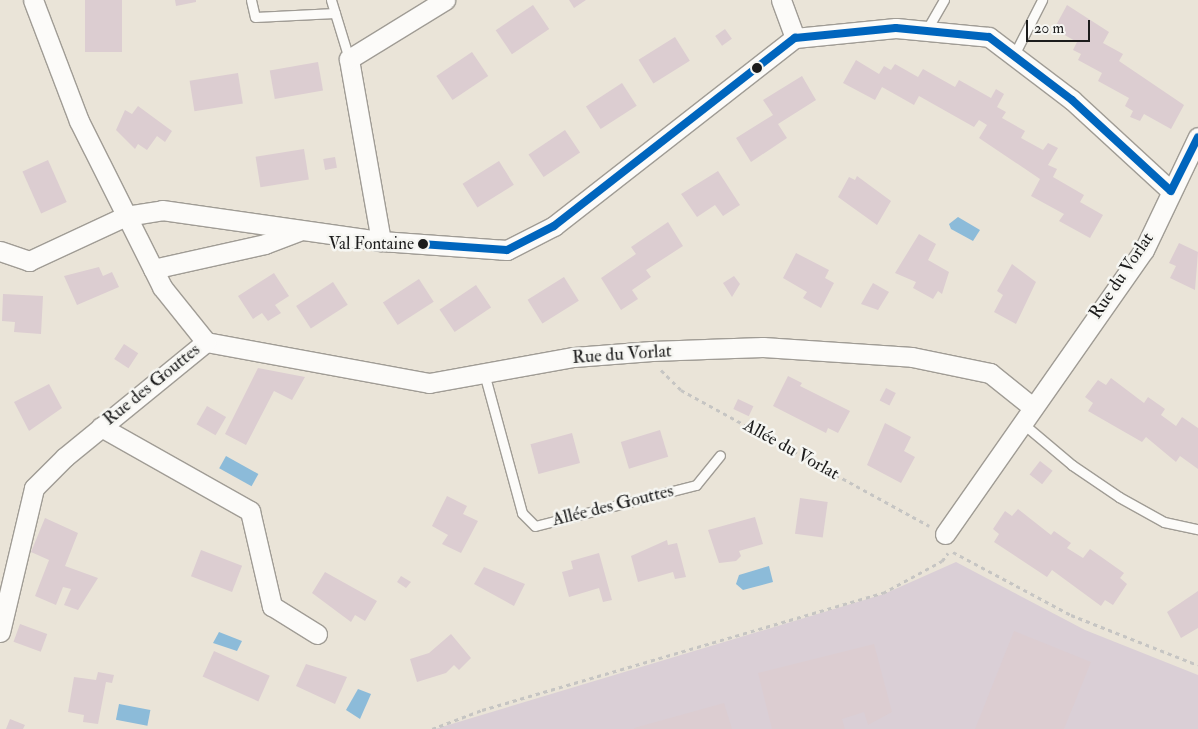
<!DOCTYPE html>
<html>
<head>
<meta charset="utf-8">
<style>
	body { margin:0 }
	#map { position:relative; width:1198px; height:729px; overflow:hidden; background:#eae4d8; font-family:"IM FELL Double Pica",serif }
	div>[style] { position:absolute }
	.industrial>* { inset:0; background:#dacfd6 }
	.water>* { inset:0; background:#8cbbd9; transform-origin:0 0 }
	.building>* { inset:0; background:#dccdd1; transform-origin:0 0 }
	.path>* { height:3px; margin-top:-1.5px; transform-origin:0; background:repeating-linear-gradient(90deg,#c6c5c3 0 4px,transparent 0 8px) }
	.roads { filter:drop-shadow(1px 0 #a09c95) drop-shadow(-1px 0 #a09c95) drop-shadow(0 1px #a09c95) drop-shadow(0 -1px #a09c95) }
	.lane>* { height:9px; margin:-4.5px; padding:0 4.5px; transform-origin:4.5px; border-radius:4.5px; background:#fcfbf9 }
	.street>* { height:19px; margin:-9.5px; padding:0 9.5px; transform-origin:9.5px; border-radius:9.5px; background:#fcfbf9 }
	.bus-1>* { height:8px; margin:-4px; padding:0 4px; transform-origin:4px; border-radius:4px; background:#0065bd }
	.dots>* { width:14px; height:14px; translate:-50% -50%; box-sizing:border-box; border:2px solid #f6f6f2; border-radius:50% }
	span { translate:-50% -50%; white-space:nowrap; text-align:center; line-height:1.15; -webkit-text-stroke:5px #f6f6f2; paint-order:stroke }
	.bus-label { font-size:17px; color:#1c1c1c }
	.right { translate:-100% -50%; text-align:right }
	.street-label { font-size:18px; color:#1c1c1c }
	.scale { position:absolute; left:1026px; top:20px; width:64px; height:22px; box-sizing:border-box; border:2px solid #1c1c1c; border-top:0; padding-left:6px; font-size:15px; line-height:18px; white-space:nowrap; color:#1c1c1c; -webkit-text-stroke:4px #f6f6f2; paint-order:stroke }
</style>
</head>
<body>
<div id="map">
	<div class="industrial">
		<div style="clip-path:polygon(956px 562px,1085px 630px,1198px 675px,1198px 729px,435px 729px,884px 594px)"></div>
	</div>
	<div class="water">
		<div style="clip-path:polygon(958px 217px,980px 230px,973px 241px,951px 229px,949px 224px)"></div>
		<div style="left:226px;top:456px;width:37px;height:14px;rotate:29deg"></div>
		<div style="clip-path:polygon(769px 566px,773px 582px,743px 590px,736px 584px,739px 575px)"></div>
		<div style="clip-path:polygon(219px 632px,242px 641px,237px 651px,213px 643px)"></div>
		<div style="clip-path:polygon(358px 689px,371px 694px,360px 719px,346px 710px)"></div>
		<div style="left:119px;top:704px;width:32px;height:16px;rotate:11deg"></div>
	</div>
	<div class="building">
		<div style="left:85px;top:0;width:37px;height:52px"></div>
		<div style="clip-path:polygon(175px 0,196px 0,196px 2px,176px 6px)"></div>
		<div style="clip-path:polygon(569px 0,586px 0,574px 8px)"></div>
		<div style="left:533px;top:5px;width:29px;height:45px;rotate:56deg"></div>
		<div style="clip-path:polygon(1067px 5px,1109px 32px,1103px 43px,1123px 54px,1119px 61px,1184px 105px,1171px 129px,1144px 114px,1140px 121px,1130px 117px,1133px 111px,1125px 106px,1129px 98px,1098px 81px,1102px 73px,1078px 60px,1081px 54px,1073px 50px,1077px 42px,1054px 29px)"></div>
		<div style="left:725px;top:29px;width:12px;height:12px;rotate:55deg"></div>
		<div style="left:675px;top:37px;width:28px;height:43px;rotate:58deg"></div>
		<div style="left:472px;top:52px;width:29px;height:43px;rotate:56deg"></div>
		<div style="clip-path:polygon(856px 60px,879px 74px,884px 66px,891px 70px,895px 64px,918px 77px,923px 69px,955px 87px,959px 80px,991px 98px,996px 89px,1004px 94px,997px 107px,1006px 112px,1002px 118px,1025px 131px,1021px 138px,1043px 150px,1048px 143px,1058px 148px,1048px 165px,1057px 169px,1053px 177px,1084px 195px,1080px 202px,1103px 215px,1090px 238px,1059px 221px,1064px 214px,1031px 196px,1040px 179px,979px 138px,987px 125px,979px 120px,974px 127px,919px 96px,914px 105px,882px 87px,875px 100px,843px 83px)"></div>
		<div style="left:318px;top:62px;width:29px;height:49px;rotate:80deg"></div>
		<div style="left:238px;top:73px;width:31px;height:49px;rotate:81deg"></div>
		<div style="clip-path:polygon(802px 76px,816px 100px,778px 124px,787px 138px,751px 162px,736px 138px,773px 115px,763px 100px)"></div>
		<div style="left:622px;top:83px;width:27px;height:43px;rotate:57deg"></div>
		<div style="clip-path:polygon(138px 106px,172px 131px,165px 142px,157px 136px,147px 150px,138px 144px,135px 149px,116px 130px,125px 110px,132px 114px)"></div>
		<div style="left:565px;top:130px;width:27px;height:44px;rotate:56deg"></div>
		<div style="left:304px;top:149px;width:31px;height:49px;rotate:81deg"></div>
		<div style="left:335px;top:157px;width:11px;height:12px;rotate:80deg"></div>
		<div style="left:48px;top:160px;width:46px;height:28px;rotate:66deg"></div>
		<div style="left:499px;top:161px;width:28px;height:43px;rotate:58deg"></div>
		<div style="clip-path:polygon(718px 171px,740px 205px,723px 216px,715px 205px,697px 217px,681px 194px)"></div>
		<div style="clip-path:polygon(857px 176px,891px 201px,877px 225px,838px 197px,849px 177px,855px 180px)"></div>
		<div style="clip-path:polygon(668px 222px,683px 246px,646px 270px,651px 277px,632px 290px,638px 299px,621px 310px,601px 278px,636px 254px,631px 247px)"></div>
		<div style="clip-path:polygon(919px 234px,936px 244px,928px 260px,949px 272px,942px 294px,938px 291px,933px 299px,913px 288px,916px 282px,895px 273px)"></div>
		<div style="clip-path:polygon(1179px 243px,1198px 252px,1195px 290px,1170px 278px,1176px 266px,1169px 263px)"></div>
		<div style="clip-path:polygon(796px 253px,829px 270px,825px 278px,834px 283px,821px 308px,803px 298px,807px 292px,783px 278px)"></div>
		<div style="clip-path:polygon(1012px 264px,1036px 282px,1016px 324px,994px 312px,1003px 295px,997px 291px)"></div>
		<div style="clip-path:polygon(99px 267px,103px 276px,112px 272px,119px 287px,77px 305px,64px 276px)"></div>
		<div style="clip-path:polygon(274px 273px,289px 296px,275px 305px,281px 313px,268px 321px,262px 313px,253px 319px,238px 296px)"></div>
		<div style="clip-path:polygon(734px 276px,740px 284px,732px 297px,723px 283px)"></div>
		<div style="left:564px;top:277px;width:28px;height:43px;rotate:58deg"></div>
		<div style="left:419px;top:279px;width:27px;height:43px;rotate:57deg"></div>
		<div style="left:333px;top:282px;width:27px;height:44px;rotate:57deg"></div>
		<div style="clip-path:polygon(873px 283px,889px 292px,878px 310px,861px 304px)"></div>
		<div style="left:476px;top:285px;width:27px;height:44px;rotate:56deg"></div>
		<div style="clip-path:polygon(3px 294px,43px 296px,41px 334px,14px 332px,15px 322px,2px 321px)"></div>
		<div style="left:124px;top:344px;width:17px;height:18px;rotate:33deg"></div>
		<div style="clip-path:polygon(258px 368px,305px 377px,292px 400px,274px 391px,246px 445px,225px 434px)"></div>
		<div style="clip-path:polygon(788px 376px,802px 383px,800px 386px,850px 411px,838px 433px,828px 428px,826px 433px,773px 406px)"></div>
		<div style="clip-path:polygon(1111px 378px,1144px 403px,1148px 397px,1165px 409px,1161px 415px,1176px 426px,1182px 417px,1198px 428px,1198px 469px,1180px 456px,1176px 462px,1146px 437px,1142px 442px,1088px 411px,1093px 403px,1085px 397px,1098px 380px,1106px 385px)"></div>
		<div style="clip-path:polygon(49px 384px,62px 408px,29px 431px,14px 402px)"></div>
		<div style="left:886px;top:388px;width:11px;height:14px;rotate:27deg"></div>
		<div style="left:738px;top:399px;width:17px;height:11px;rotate:25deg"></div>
		<div style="left:207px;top:406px;width:22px;height:21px;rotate:30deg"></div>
		<div style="clip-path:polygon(885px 423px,911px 437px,904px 451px,915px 457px,901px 483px,867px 465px)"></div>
		<div style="left:660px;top:430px;width:28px;height:41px;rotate:73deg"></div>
		<div style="left:572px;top:433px;width:31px;height:43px;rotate:75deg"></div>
		<div style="left:1040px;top:461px;width:16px;height:17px;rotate:38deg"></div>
		<div style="clip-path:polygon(447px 496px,467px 506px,463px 514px,478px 521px,461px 553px,442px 544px,448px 535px,432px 526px)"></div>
		<div style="left:800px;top:498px;width:28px;height:36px;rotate:8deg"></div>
		<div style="clip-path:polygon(1018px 509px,1051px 535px,1054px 531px,1071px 543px,1067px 548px,1083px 558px,1090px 549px,1124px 573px,1120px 578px,1127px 584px,1113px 605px,1105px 600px,1101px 606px,1052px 570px,1047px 577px,994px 542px,999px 534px,993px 529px,1005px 511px,1012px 516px)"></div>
		<div style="clip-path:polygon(755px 517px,763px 544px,739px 551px,741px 556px,736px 561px,719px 563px,708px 530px)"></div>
		<div style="clip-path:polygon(45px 518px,78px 533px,65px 566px,98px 578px,78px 610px,64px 605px,71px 589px,63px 587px,56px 605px,35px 596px,49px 560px,31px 552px)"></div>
		<div style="clip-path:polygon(667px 540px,668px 545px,677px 543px,686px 577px,675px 579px,673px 572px,638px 582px,631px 556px)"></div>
		<div style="left:201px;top:550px;width:44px;height:28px;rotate:21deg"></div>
		<div style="clip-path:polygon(599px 553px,612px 600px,603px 602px,599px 588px,569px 597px,562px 572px,573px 569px,571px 561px)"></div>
		<div style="clip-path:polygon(484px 567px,525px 584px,514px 606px,474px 584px)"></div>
		<div style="clip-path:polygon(325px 572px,377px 601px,365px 621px,355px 615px,351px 622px,312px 593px)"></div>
		<div style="clip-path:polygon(401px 576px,411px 582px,406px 588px,397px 582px)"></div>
		<div style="clip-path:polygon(1198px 591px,1198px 628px,1181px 638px,1167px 612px)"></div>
		<div style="left:20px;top:624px;width:29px;height:19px;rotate:20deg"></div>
		<div style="clip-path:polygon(1014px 631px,1091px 662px,1064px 729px,975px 729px)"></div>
		<div style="clip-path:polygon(451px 634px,471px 658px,459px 670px,454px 665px,446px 673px,417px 682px,410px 659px,429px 653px)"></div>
		<div style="clip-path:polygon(874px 644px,892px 712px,868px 725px,864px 712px,842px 719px,845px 729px,772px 729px,758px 673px)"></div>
		<div style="left:214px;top:651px;width:61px;height:28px;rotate:24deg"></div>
		<div style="clip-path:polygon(306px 664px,347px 677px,335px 704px,296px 686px)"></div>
		<div style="clip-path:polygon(98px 672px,114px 675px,112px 683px,106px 682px,98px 724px,83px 722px,84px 715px,68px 712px,74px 677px,96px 680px)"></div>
		<div style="clip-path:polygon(724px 703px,732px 729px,634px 729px,634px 728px)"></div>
		<div style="clip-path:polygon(10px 719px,25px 725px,23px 729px,6px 729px)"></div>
	</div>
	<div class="path">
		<div style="left:661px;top:370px;width:28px;rotate:45deg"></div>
		<div style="left:681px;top:390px;width:283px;rotate:28.7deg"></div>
		<div style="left:953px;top:552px;width:134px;rotate:28.1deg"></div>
		<div style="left:1071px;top:615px;width:136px;rotate:21.5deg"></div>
		<div style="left:432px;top:729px;width:53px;rotate:-20.8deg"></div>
		<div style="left:482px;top:710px;width:418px;rotate:-16.3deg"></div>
		<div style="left:883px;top:593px;width:67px;rotate:-28.5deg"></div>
		<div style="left:942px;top:561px;width:10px;rotate:-53deg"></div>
	</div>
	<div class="roads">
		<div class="lane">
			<div style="left:251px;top:0;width:17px;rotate:77deg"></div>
			<div style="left:255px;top:17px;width:80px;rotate:-2.9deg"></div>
			<div style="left:331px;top:0;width:62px;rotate:73deg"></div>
			<div style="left:926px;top:31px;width:36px;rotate:-60deg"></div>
			<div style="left:1014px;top:55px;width:62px;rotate:-63deg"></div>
			<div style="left:484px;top:373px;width:145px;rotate:74.8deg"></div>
			<div style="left:522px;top:513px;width:18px;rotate:45deg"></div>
			<div style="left:535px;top:526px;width:166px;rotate:-14.3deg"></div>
			<div style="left:696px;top:485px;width:38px;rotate:-51deg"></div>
			<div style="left:1021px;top:422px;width:67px;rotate:40.1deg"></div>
			<div style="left:1072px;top:465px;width:57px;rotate:34.2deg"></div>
			<div style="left:1119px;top:497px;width:51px;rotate:29.1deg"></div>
			<div style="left:1164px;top:522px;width:35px;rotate:12deg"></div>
		</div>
		<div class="street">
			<div style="left:33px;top:0;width:129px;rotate:69.2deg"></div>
			<div style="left:79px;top:121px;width:186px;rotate:63.4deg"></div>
			<div style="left:162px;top:287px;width:70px;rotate:51.3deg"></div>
			<div style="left:781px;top:0;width:40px;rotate:69.8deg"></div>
			<div style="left:381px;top:241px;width:185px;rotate:-100deg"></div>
			<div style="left:349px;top:59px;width:113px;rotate:-31.6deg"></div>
			<div style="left:0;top:251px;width:31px;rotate:19deg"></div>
			<div style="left:29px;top:261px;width:107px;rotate:-24.9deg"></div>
			<div style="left:126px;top:216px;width:36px;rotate:-9deg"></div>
			<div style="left:162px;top:210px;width:221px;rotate:8.1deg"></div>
			<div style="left:381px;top:241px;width:126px;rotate:4.1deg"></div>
			<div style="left:507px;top:250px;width:53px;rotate:-27.1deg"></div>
			<div style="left:554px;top:226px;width:306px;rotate:-38deg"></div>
			<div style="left:795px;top:38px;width:101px;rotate:-5.7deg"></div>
			<div style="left:896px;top:28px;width:93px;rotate:5.5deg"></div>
			<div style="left:989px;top:37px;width:104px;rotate:37.2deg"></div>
			<div style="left:1072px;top:100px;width:134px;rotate:42.6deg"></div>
			<div style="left:153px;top:269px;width:115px;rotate:-12.6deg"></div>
			<div style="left:265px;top:244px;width:36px;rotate:-21deg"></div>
			<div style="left:206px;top:342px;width:227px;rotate:10.4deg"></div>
			<div style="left:429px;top:383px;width:147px;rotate:-10.2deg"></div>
			<div style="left:574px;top:357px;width:78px;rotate:-4.4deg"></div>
			<div style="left:652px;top:351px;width:111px;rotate:-2.1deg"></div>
			<div style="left:763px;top:347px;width:149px;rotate:3.8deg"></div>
			<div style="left:912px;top:357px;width:80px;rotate:11.6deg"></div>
			<div style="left:990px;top:373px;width:53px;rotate:38.8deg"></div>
			<div style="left:101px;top:427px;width:171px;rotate:29.4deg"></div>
			<div style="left:250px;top:511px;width:98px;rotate:77deg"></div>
			<div style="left:272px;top:606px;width:53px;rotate:31.9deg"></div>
			<div style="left:945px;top:534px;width:347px;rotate:-55deg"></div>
			<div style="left:1144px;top:250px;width:125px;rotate:-64.5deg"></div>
			<div style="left:0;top:632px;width:148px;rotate:-76.7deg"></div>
			<div style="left:34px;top:488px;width:44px;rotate:-45deg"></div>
			<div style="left:65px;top:457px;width:182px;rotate:-39.2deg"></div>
		</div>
	</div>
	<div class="bus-1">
		<div style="left:1171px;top:191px;width:60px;rotate:-63.4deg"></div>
		<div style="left:421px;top:244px;width:86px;rotate:4deg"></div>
		<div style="left:507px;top:250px;width:53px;rotate:-27.1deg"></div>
		<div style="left:554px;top:226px;width:306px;rotate:-38deg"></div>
		<div style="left:795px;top:38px;width:101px;rotate:-5.7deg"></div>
		<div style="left:896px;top:28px;width:93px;rotate:5.5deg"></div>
		<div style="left:989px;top:37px;width:104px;rotate:37.2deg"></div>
		<div style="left:1072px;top:100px;width:134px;rotate:42.6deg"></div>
	</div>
	<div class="dots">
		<div style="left:757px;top:68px;background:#1c1c1c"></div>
		<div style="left:423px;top:244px;background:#1c1c1c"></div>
	</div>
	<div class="bus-label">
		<span class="right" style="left:414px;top:244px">Val Fontaine</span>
	</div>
	<div class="street-label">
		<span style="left:1122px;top:276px;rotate:-56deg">Rue du Vorlat</span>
		<span style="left:622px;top:355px;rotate:-4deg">Rue du Vorlat</span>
		<span style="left:152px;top:385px;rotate:-39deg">Rue des Gouttes</span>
		<span style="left:791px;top:450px;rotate:29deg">Allée du Vorlat</span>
		<span style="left:613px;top:506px;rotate:-14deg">Allée des Gouttes</span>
	</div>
	<div class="scale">20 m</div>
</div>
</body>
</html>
